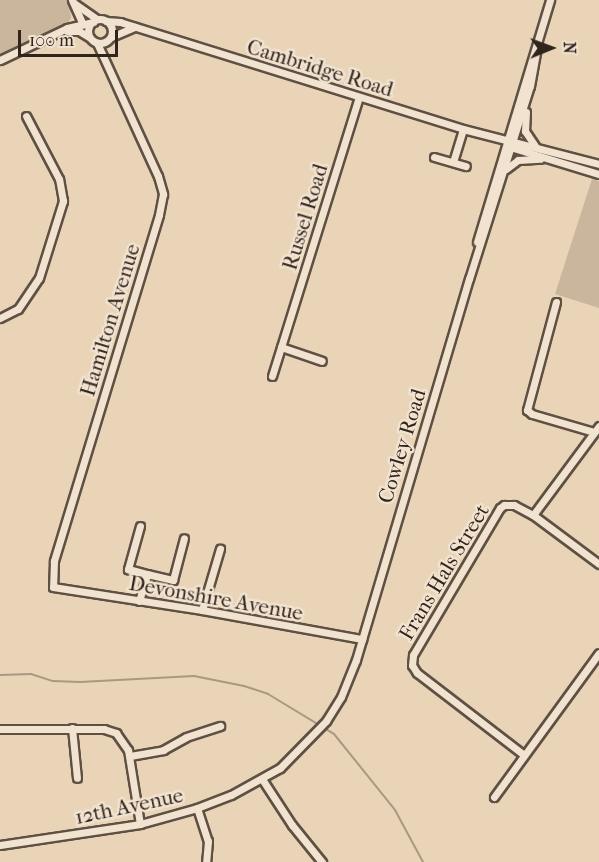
<!DOCTYPE html>
<html>
<head>
<meta charset="utf-8">
<style>
	body { margin:0 }
	#map { position:relative; width:599px; height:862px; overflow:hidden; background:#e9d4b7; font-family:"IM FELL French Canon",serif }
	div>[style] { position:absolute }
	.green>* { inset:0; background:#cab69d }
	.stream>* { height:2px; margin:-1px; padding:0 1px; transform-origin:1px; border-radius:1px; background:#aa9882 }
	.roads { filter:drop-shadow(2px 0 #5e5043) drop-shadow(-2px 0 #5e5043) drop-shadow(0 2px #5e5043) drop-shadow(0 -2px #5e5043) }
	.minor>* { height:7px; margin:-3.5px; padding:0 3.5px; transform-origin:3.5px; border-radius:3.5px; background:#f1e3d0 }
	.minor>.ring { margin:-3.5px; padding:0; box-sizing:content-box; background:none; border:7px solid #f1e3d0; border-radius:50% }
	span { translate:-50% -50%; white-space:nowrap; text-align:center; line-height:1.15; -webkit-text-stroke:5px #f1e3d0; paint-order:stroke }
	.street-label { font-size:21px; color:#30241c }
	.north { position:absolute; left:521px; top:18px; width:60px; height:60px; -webkit-text-stroke:4px #f1e3d0; paint-order:stroke; rotate:89deg; font-size:16px; font-weight:700; line-height:24px; text-align:center; color:#30241c }
	.north::after { content:''; display:block; margin:auto; width:21px; height:27px; background:#30241c; clip-path:polygon(50% 0,100% 100%,50% 72%,0 100%) }
	.scale { position:absolute; left:18px; top:30px; width:100px; height:27px; box-sizing:border-box; border:3px solid #30241c; border-top:0; padding-left:8px; font-size:18px; line-height:21px; white-space:nowrap; color:#30241c; -webkit-text-stroke:4px #f1e3d0; paint-order:stroke }
</style>
</head>
<body>
<div id="map">
	<div class="green">
		<div style="clip-path:polygon(0 0,69px 0,71px 18px,68px 23px,0 58px)"></div>
		<div style="clip-path:polygon(592px 179px,599px 181px,599px 308px,555px 294px)"></div>
	</div>
	<div class="stream">
		<div style="left:0;top:675px;width:31px;rotate:-2deg"></div>
		<div style="left:31px;top:674px;width:23px;rotate:18deg"></div>
		<div style="left:53px;top:681px;width:27px;rotate:2deg"></div>
		<div style="left:80px;top:682px;width:114px;rotate:-3deg"></div>
		<div style="left:194px;top:676px;width:51px;rotate:11.3deg"></div>
		<div style="left:244px;top:686px;width:25px;rotate:18deg"></div>
		<div style="left:268px;top:694px;width:77px;rotate:31.2deg"></div>
		<div style="left:334px;top:734px;width:97px;rotate:51.2deg"></div>
		<div style="left:395px;top:810px;width:59px;rotate:61.7deg"></div>
	</div>
	<div class="roads">
		<div class="minor">
			<div style="left:72px;top:0;width:27px;rotate:66deg"></div>
			<div style="left:74px;top:3px;width:28px;rotate:35deg"></div>
			<div class="ring" style="left:88px;top:19px;width:17px;height:17px"></div>
			<div style="left:106px;top:21px;width:14px;rotate:4deg"></div>
			<div style="left:120px;top:22px;width:359px;rotate:17.3deg"></div>
			<div style="left:463px;top:129px;width:140px;rotate:14.4deg"></div>
			<div style="left:67px;top:31px;width:12px"></div>
			<div style="left:79px;top:31px;width:12px;rotate:31deg"></div>
			<div style="left:111px;top:37px;width:26px;rotate:-23deg"></div>
			<div style="left:97px;top:43px;width:146px;rotate:65.4deg"></div>
			<div style="left:158px;top:176px;width:19px;rotate:74deg"></div>
			<div style="left:163px;top:194px;width:21px;rotate:101deg"></div>
			<div style="left:159px;top:215px;width:362px;rotate:106.9deg"></div>
			<div style="left:54px;top:561px;width:26px;rotate:92deg"></div>
			<div style="left:53px;top:587px;width:151px;rotate:8.8deg"></div>
			<div style="left:202px;top:610px;width:163px;rotate:10.3deg"></div>
			<div style="left:0;top:60px;width:74px;rotate:-25.5deg"></div>
			<div style="left:67px;top:28px;width:27px;rotate:-13deg"></div>
			<div style="left:526px;top:112px;width:19px;rotate:93deg"></div>
			<div style="left:525px;top:131px;width:18px;rotate:56deg"></div>
			<div style="left:510px;top:147px;width:93px;rotate:16.9deg"></div>
			<div style="left:434px;top:157px;width:33px;rotate:16deg"></div>
			<div style="left:453px;top:162px;width:34px;rotate:-73deg"></div>
			<div style="left:506px;top:169px;width:15px;rotate:-37deg"></div>
			<div style="left:518px;top:160px;width:22px;rotate:-3deg"></div>
			<div style="left:477px;top:242px;width:253px;rotate:-73.2deg"></div>
			<div style="left:556px;top:302px;width:112px;rotate:105deg"></div>
			<div style="left:527px;top:410px;width:6px;rotate:39deg"></div>
			<div style="left:532px;top:414px;width:65px;rotate:16.2deg"></div>
			<div style="left:0;top:318px;width:20px;rotate:-27deg"></div>
			<div style="left:18px;top:309px;width:37px;rotate:-56deg"></div>
			<div style="left:39px;top:278px;width:81px;rotate:-72.7deg"></div>
			<div style="left:63px;top:201px;width:22px;rotate:-100deg"></div>
			<div style="left:59px;top:179px;width:71px;rotate:-117.6deg"></div>
			<div style="left:281px;top:347px;width:43px;rotate:18.9deg"></div>
			<div style="left:272px;top:376px;width:292px;rotate:-72.7deg"></div>
			<div style="left:533px;top:515px;width:111px;rotate:-53.4deg"></div>
			<div style="left:140px;top:526px;width:45px;rotate:105.6deg"></div>
			<div style="left:128px;top:569px;width:20px;rotate:15deg"></div>
			<div style="left:147px;top:574px;width:27px;rotate:13deg"></div>
			<div style="left:173px;top:580px;width:43px;rotate:-75.3deg"></div>
			<div style="left:139px;top:601px;width:28px;rotate:-73deg"></div>
			<div style="left:202px;top:610px;width:64px;rotate:-73.6deg"></div>
			<div style="left:72px;top:728px;width:50px;rotate:84.3deg"></div>
			<div style="left:0;top:729px;width:104px"></div>
			<div style="left:104px;top:729px;width:13px;rotate:18deg"></div>
			<div style="left:116px;top:733px;width:21px;rotate:55deg"></div>
			<div style="left:128px;top:750px;width:75px;rotate:80.8deg"></div>
			<div style="left:524px;top:755px;width:135px;rotate:-142.5deg"></div>
			<div style="left:417px;top:673px;width:9px;rotate:-122deg"></div>
			<div style="left:412px;top:665px;width:10px;rotate:-84deg"></div>
			<div style="left:413px;top:655px;width:171px;rotate:-59.4deg"></div>
			<div style="left:500px;top:508px;width:5px;rotate:-37deg"></div>
			<div style="left:504px;top:505px;width:10px"></div>
			<div style="left:514px;top:505px;width:21px;rotate:28deg"></div>
			<div style="left:533px;top:515px;width:82px;rotate:36.6deg"></div>
			<div style="left:130px;top:756px;width:34px;rotate:-10deg"></div>
			<div style="left:163px;top:750px;width:26px;rotate:-29deg"></div>
			<div style="left:186px;top:737px;width:36px;rotate:-18deg"></div>
			<div style="left:262px;top:779px;width:55px;rotate:56.9deg"></div>
			<div style="left:292px;top:825px;width:48px;rotate:51deg"></div>
			<div style="left:494px;top:797px;width:178px;rotate:-53.9deg"></div>
			<div style="left:197px;top:808px;width:35px;rotate:72deg"></div>
			<div style="left:208px;top:841px;width:21px;rotate:95deg"></div>
			<div style="left:0;top:845px;width:142px;rotate:-8.5deg"></div>
			<div style="left:140px;top:824px;width:59px;rotate:-15.7deg"></div>
			<div style="left:197px;top:808px;width:36px;rotate:-21deg"></div>
			<div style="left:231px;top:795px;width:56px;rotate:-28.9deg"></div>
			<div style="left:280px;top:768px;width:66px;rotate:-45.6deg"></div>
			<div style="left:326px;top:721px;width:28px;rotate:-58deg"></div>
			<div style="left:341px;top:697px;width:40px;rotate:-68deg"></div>
			<div style="left:356px;top:660px;width:397px;rotate:-73.5deg"></div>
			<div style="left:469px;top:279px;width:202px;rotate:-72.5deg"></div>
			<div style="left:530px;top:86px;width:45px;rotate:-79.7deg"></div>
		</div>
	</div>
	<div class="street-label">
		<span style="left:320px;top:68px;rotate:17deg">Cambridge Road</span>
		<span style="left:305px;top:217px;rotate:-73deg">Russel Road</span>
		<span style="left:110px;top:320px;rotate:-73deg">Hamilton Avenue</span>
		<span style="left:402px;top:446px;rotate:-73deg">Cowley Road</span>
		<span style="left:444px;top:572px;rotate:-59deg">Frans Hals Street</span>
		<span style="left:216px;top:598px;rotate:10deg">Devonshire Avenue</span>
		<span style="left:129px;top:806px;rotate:-12deg">12th Avenue</span>
	</div>
	<div class="north">N</div>
	<div class="scale">100 m</div>
</div>
</body>
</html>
